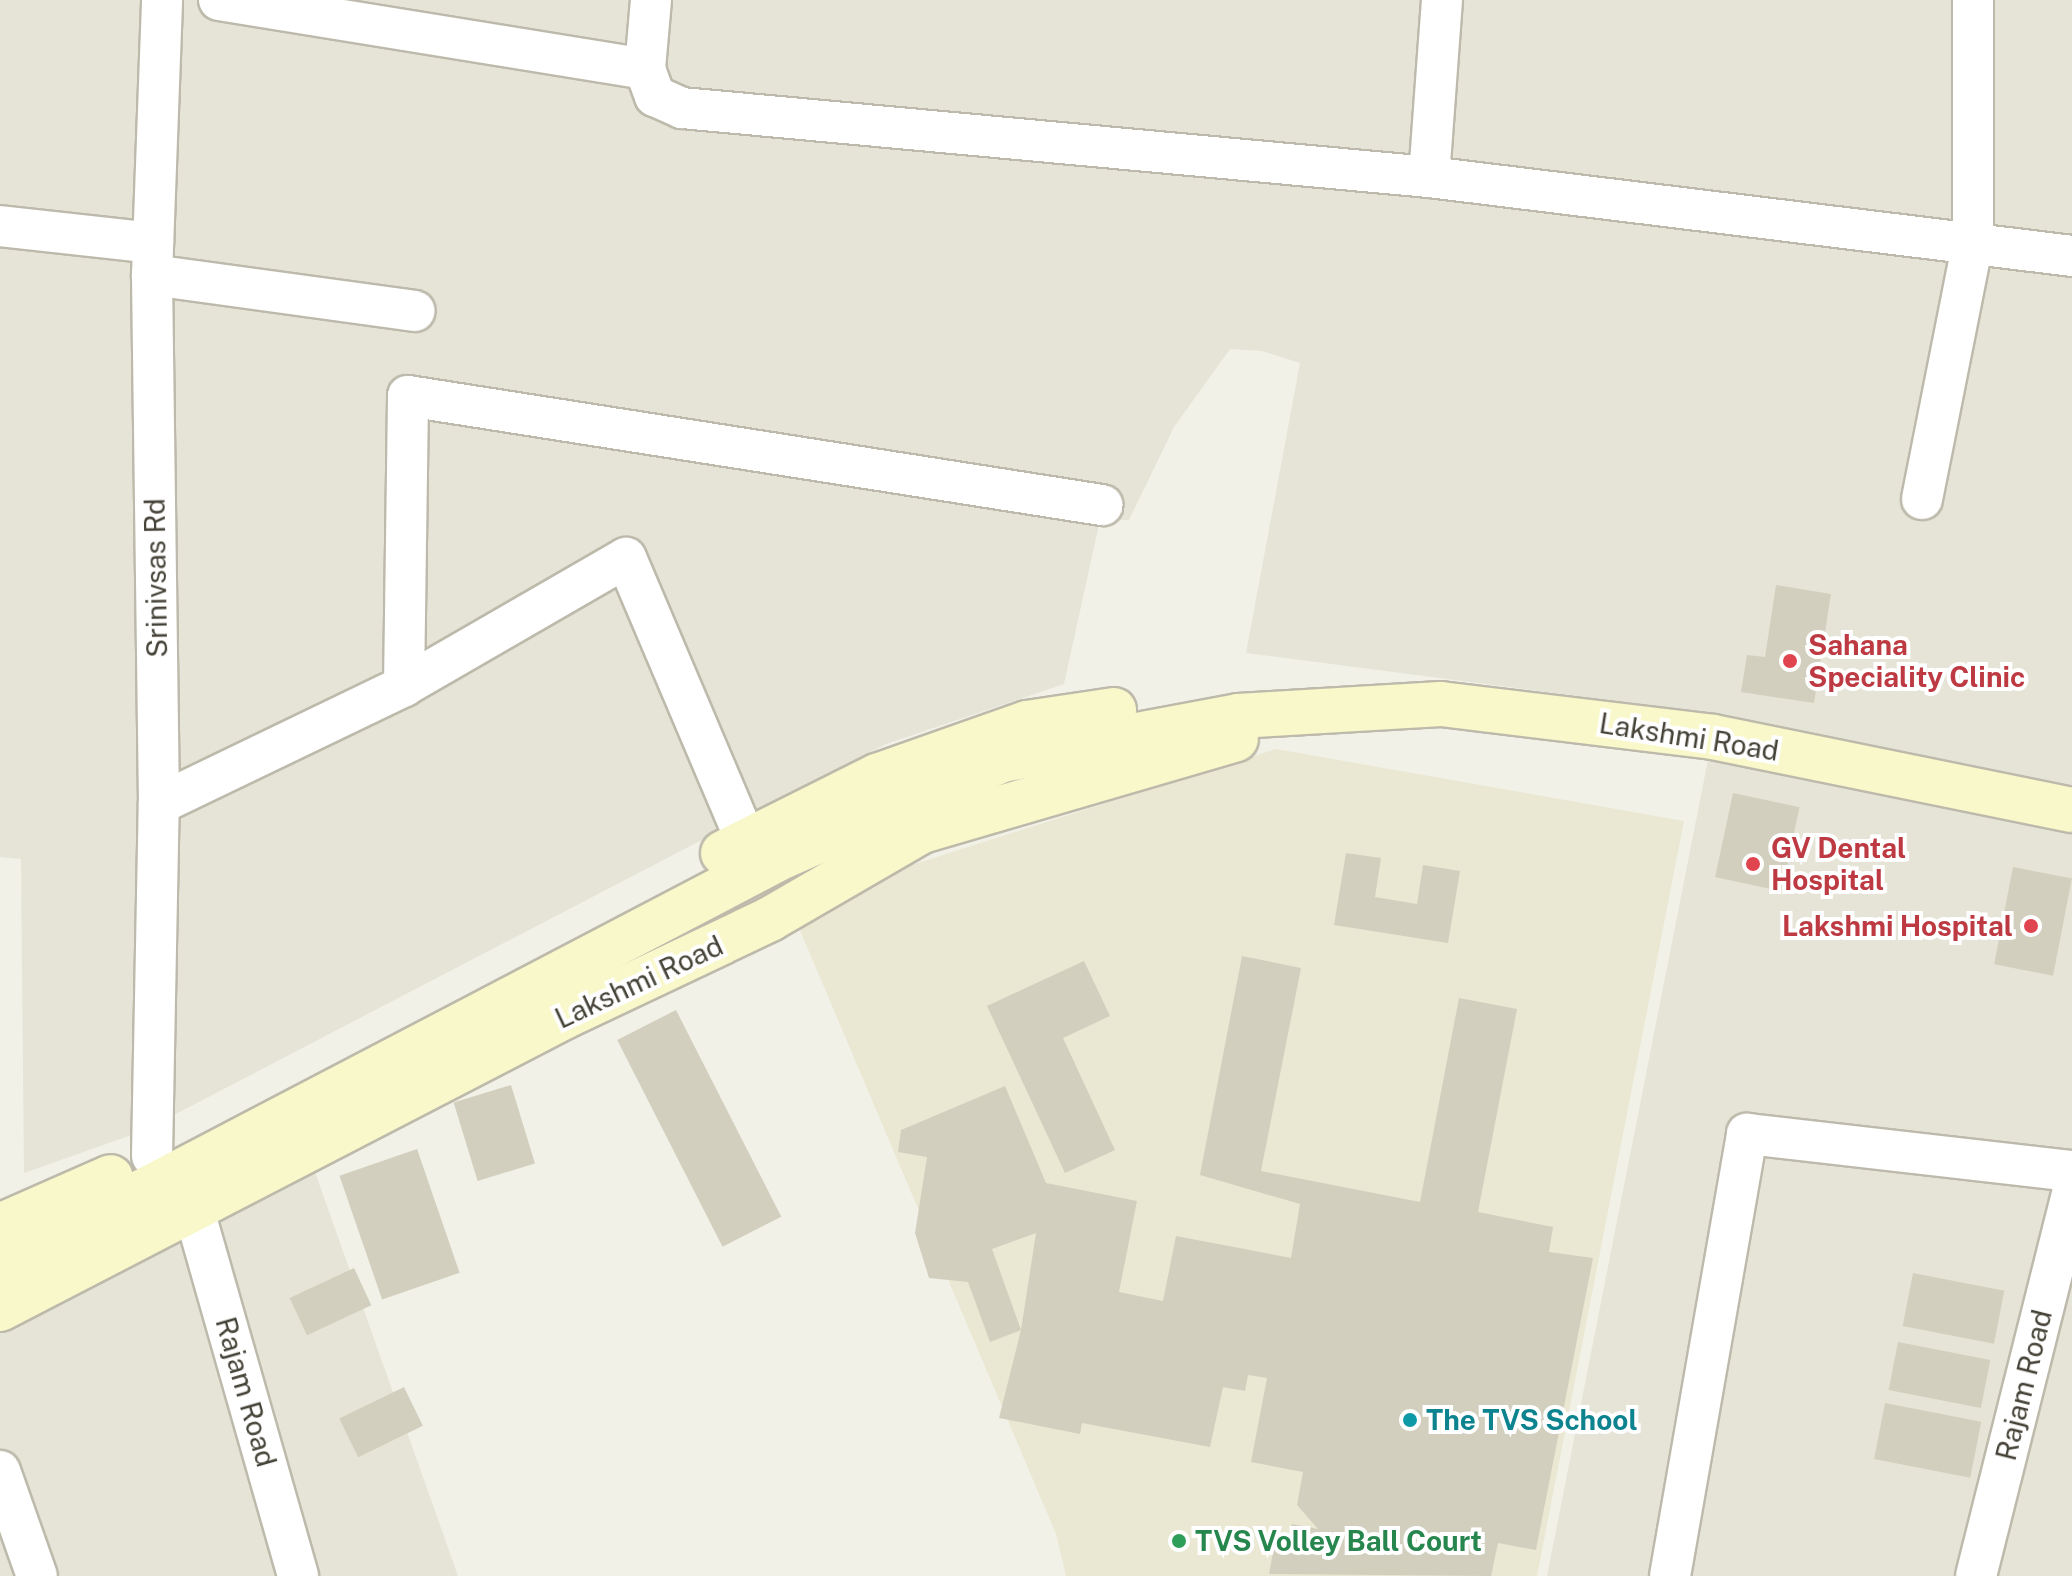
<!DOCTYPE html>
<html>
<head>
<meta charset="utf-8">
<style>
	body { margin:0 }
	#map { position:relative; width:2072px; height:1576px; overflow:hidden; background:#f2f1e8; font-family:"Public Sans",sans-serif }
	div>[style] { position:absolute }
	.residential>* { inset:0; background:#e5e4d6 }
	.education>* { inset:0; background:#eae8d3 }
	.building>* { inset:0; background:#d3cfbe; transform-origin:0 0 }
	.roads { filter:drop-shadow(2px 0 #bdbaab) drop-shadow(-2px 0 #bdbaab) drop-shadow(0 2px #bdbaab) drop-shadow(0 -2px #bdbaab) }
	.street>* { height:40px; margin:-20px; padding:0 20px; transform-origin:20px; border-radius:20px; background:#fff }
	.secondary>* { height:44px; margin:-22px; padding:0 22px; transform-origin:22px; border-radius:22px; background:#f9f8ca }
	.dots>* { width:22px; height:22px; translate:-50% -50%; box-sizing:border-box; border:4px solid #fff; border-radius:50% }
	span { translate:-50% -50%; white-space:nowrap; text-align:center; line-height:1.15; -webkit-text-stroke:8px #fff; paint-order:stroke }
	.street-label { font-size:28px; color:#454237 }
	.health-label { font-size:28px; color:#be3a42; font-weight:700 }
	.left { translate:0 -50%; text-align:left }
	.right { translate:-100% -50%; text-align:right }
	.culture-label { font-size:28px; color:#0d838f; font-weight:700 }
	.leisure-label { font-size:28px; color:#27864d; font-weight:700 }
</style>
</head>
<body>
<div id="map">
	<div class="residential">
		<div style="clip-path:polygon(0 0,2072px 0,2072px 1576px,1547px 1576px,1717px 714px,1246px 653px,1300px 363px,1262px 351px,1230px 349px,1174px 427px,1129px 520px,1100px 520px,1064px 684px,886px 744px,143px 1131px,24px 1173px,21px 859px,0 857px)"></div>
		<div style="clip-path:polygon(304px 1141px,458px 1576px,0 1576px,0 1308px)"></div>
	</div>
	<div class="education">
		<div style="clip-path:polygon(1276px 749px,1684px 821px,1537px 1576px,1066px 1576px,1056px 1534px,799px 928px,877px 876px)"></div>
	</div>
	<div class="building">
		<div style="clip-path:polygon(1776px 585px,1831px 594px,1814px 703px,1741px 692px,1747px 655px,1765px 657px)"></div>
		<div style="left:1733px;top:793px;width:68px;height:86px;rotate:12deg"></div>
		<div style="clip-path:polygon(1346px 853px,1381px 858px,1375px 897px,1417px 904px,1423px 865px,1460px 871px,1448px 943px,1334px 925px)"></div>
		<div style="left:2013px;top:867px;width:60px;height:99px;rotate:11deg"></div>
		<div style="clip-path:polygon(1242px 956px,1301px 968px,1261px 1171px,1420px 1202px,1459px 998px,1517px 1009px,1478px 1212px,1553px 1227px,1549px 1252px,1593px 1258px,1536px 1550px,1498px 1543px,1491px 1576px,1269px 1574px,1276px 1536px,1288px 1539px,1292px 1524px,1318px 1529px,1297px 1505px,1303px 1472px,1251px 1462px,1267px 1378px,1248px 1375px,1245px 1391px,1223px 1387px,1210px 1447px,1082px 1423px,1080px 1434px,999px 1418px,1021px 1330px,1036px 1233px,992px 1249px,1021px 1330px,990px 1342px,968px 1282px,929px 1278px,915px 1233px,927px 1157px,898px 1152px,901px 1130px,1005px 1086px,1046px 1183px,1137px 1201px,1119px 1292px,1163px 1301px,1176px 1236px,1291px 1258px,1300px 1204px,1200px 1175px)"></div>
		<div style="clip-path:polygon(1084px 961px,1110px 1016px,1063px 1038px,1115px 1150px,1065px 1173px,987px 1006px)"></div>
		<div style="left:676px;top:1010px;width:232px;height:66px;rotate:63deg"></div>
		<div style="left:511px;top:1085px;width:82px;height:60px;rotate:73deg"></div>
		<div style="left:417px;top:1149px;width:131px;height:82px;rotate:71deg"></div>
		<div style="left:354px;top:1268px;width:41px;height:71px;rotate:65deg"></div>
		<div style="left:1913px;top:1273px;width:93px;height:54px;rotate:11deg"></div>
		<div style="left:1898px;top:1342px;width:94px;height:49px;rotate:11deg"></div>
		<div style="left:404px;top:1387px;width:43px;height:72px;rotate:64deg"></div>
		<div style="left:1885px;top:1403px;width:98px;height:57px;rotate:11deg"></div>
	</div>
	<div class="roads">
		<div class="street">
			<div style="left:219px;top:0;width:432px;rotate:9.2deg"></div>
			<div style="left:651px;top:0;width:69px;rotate:95deg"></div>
			<div style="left:645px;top:69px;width:29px;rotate:70deg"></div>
			<div style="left:655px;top:96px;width:30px;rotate:24deg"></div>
			<div style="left:682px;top:108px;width:750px;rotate:5.28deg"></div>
			<div style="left:1429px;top:177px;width:648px;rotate:7deg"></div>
			<div style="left:1429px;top:177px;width:177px;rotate:-85.8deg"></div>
			<div style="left:0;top:226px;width:154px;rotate:6.3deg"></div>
			<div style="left:152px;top:275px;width:265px;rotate:7.8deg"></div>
			<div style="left:1922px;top:499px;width:263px;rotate:-78.8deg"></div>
			<div style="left:1973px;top:241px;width:241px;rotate:-90deg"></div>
			<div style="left:404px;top:686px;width:290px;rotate:-89.2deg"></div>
			<div style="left:408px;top:396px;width:703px;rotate:8.93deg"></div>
			<div style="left:159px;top:804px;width:272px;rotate:-25.7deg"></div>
			<div style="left:404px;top:686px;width:256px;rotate:-30deg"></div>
			<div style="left:626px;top:558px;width:307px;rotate:67deg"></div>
			<div style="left:152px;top:1156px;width:352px;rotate:-88.9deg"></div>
			<div style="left:159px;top:804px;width:529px;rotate:-90.76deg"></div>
			<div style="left:152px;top:275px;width:275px;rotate:-87.9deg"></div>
			<div style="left:193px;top:1207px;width:384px;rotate:74.1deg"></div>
			<div style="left:0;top:1471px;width:111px;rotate:70.6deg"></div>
			<div style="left:1670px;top:1576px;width:449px;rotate:-80.1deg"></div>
			<div style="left:1747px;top:1134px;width:327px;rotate:6.5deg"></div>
			<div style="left:1976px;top:1576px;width:394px;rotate:-75.9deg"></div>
		</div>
		<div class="secondary">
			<div style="left:723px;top:853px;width:172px;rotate:-26.6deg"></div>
			<div style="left:877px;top:776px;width:159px;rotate:-19.5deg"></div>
			<div style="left:1027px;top:723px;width:88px;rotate:-8.5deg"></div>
			<div style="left:0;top:1226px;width:121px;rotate:-23.8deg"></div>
			<div style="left:0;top:1266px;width:885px;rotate:-27.61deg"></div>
			<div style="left:784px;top:856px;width:239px;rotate:-23.7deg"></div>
			<div style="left:1003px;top:760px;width:239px;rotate:-10.6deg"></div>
			<div style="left:1238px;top:716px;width:203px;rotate:-3.4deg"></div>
			<div style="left:1441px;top:704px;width:274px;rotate:6.9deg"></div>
			<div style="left:1713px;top:737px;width:366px;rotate:11.5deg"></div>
			<div style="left:0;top:1309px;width:635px;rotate:-27.37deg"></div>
			<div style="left:564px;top:1017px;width:228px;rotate:-25.4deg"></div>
			<div style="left:770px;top:919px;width:176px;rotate:-30.1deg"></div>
			<div style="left:922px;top:831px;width:327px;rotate:-16.3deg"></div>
		</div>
	</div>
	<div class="dots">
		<div style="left:1790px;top:661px;background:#e0444e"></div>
		<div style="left:1753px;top:864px;background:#e0444e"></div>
		<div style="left:2031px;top:926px;background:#e0444e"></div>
		<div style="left:1410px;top:1420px;background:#0f9aa8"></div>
		<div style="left:1179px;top:1541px;background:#2e9e5b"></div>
	</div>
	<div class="street-label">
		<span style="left:156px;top:578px;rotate:-91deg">Srinivsas Rd</span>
		<span style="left:1689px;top:737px;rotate:9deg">Lakshmi Road</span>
		<span style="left:639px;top:982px;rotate:-25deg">Lakshmi Road</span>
		<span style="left:2024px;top:1385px;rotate:-76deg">Rajam Road</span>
		<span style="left:246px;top:1392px;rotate:74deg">Rajam Road</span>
	</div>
	<div class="health-label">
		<span class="left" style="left:1808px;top:661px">Sahana<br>Speciality Clinic</span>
		<span class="left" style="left:1771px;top:864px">GV Dental<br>Hospital</span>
		<span class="right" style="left:2013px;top:926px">Lakshmi Hospital</span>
	</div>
	<div class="culture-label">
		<span class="left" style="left:1426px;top:1420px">The TVS School</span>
	</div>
	<div class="leisure-label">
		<span class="left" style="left:1195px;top:1541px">TVS Volley Ball Court</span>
	</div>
</div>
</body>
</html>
